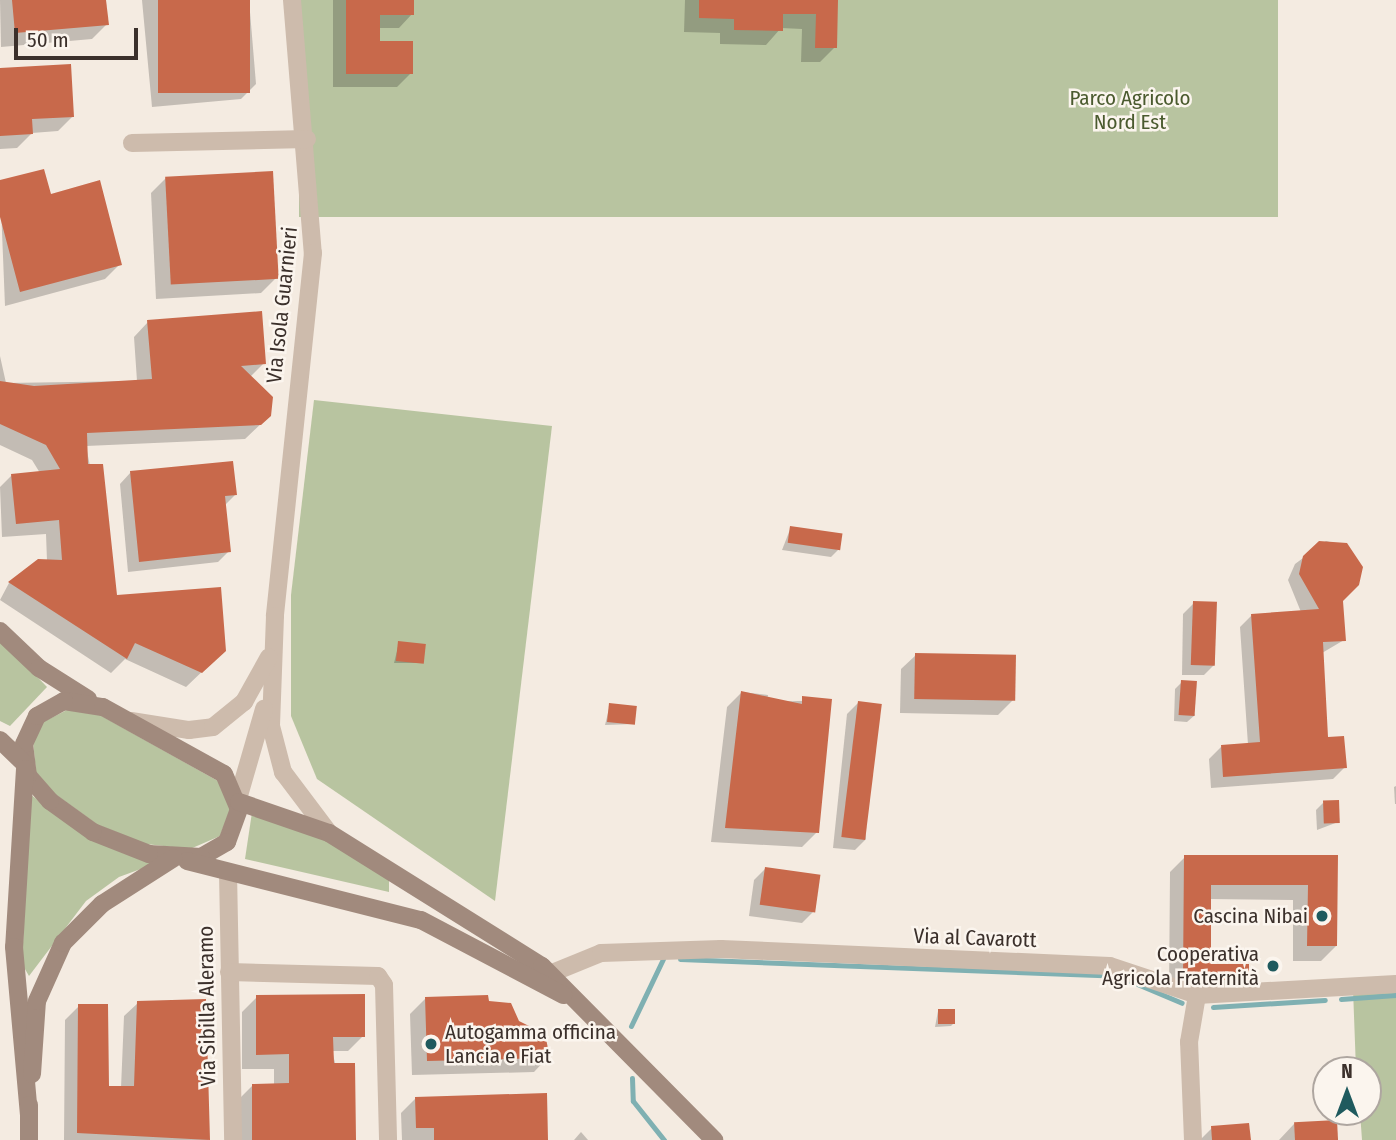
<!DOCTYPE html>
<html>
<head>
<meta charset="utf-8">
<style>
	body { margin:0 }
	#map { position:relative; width:1396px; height:1140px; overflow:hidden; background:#f4ebe1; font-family:"Fira Sans Condensed",sans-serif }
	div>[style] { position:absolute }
	.green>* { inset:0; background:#b8c4a0; transform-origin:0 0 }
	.shadow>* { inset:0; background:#0003 }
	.stream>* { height:5px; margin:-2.5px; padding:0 2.5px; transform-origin:2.5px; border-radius:2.5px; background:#7fb0b2 }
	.building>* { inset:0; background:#c8694b; transform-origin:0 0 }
	.street>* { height:18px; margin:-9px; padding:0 9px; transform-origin:9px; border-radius:9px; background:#cdbbac }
	.secondary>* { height:18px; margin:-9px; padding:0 9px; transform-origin:9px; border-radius:9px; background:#a18a7d }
	.dots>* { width:19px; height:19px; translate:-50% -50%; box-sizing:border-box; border:4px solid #fbf5ee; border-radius:50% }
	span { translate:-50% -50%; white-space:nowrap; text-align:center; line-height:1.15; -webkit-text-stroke:5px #fbf5ee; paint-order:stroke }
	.park-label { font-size:21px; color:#4a5a2e }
	.street-label { font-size:21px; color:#3b302b }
	.poi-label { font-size:21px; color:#3b302b }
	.right { translate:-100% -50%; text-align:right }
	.left { translate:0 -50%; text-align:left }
	.north { position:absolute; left:1312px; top:1056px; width:70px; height:70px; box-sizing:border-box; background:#fbf5ee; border:2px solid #aea6a0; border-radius:50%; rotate:0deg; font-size:19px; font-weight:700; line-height:28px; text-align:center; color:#3b302b }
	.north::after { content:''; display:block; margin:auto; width:24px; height:32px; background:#1f5a5e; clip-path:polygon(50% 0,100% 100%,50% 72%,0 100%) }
	.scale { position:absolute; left:14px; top:28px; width:124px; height:32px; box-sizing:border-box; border:4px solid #3b302b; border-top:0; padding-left:9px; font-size:21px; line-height:24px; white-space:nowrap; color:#3b302b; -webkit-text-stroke:5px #fbf5ee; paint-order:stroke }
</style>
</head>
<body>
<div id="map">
	<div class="green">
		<div style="left:299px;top:0;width:979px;height:217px"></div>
		<div style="clip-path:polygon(314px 400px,552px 426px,495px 901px,317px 779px,291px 716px,291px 595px)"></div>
		<div style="clip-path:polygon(0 638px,47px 687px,10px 726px,0 721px)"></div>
		<div style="clip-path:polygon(67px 710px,100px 715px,218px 781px,231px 807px,220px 836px,190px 849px,146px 844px,98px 825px,55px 794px,36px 772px,33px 741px,43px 722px)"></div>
		<div style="clip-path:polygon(30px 794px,76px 830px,157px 863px,119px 877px,86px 901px,29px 976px,22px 964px)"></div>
		<div style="clip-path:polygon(254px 799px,389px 878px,389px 892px,245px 859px)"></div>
		<div style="clip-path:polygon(1396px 987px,1396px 1140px,1362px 1140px,1360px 1112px,1368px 1112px,1368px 1070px,1356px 1070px,1353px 989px)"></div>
	</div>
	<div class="shadow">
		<div style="clip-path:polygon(0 0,105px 0,107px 24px,92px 39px,1px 47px)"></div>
		<div style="clip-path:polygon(142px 0,249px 0,256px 84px,241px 99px,152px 107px)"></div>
		<div style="clip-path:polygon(333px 0,412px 0,412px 14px,399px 28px,378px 28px,378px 43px,411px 73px,397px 87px,333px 87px)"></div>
		<div style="clip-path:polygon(685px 0,836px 0,835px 47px,820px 62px,801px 62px,802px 29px,781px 28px,766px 45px,720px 44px,720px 33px,684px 32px)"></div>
		<div style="clip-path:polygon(0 70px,73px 116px,58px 131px,32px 133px,17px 148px,0 149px)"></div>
		<div style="clip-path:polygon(166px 178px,276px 278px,261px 293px,156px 299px,151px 193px)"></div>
		<div style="clip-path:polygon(0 182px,49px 196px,120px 264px,105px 279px,5px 306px)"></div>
		<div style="clip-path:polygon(148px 322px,264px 363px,250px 377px,269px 416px,245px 439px,86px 446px,116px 597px,209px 665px,186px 687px,125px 659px,111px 673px,0 600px,9px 583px,47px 561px,46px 534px,2px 537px,0 487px,12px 475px,40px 473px,32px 460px,0 445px,0 356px,6px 383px,137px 381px,134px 337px)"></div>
		<div style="clip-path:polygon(131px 472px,235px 495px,224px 506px,229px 551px,218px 562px,128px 572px,120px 484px)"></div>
		<div style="clip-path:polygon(791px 527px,838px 550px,831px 557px,782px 550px)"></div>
		<div style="clip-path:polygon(1326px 541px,1349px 547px,1341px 600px,1344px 640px,1322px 653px,1327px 739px,1345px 767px,1333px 779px,1211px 788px,1209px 759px,1221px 747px,1248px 745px,1240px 627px,1252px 615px,1301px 612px,1288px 580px,1295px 564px)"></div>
		<div style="clip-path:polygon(1194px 603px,1215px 664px,1204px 675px,1182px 675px,1183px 614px)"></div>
		<div style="clip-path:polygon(399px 643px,422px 663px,394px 663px)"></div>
		<div style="clip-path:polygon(916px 655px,1013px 700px,998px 715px,900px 713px,901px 669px)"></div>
		<div style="clip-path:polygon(1182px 682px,1195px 715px,1187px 722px,1174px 721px,1175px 689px)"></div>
		<div style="clip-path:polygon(742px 692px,768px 695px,767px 702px,830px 700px,817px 832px,802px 847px,711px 842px,727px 707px)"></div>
		<div style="clip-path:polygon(858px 703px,866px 839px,855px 850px,833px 848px,847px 714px)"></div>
		<div style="clip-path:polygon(610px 705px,634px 724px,605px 725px)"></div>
		<div style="clip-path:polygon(1396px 786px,1396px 804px,1395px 804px,1394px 787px)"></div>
		<div style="clip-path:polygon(1323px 803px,1338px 822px,1317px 830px,1316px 810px)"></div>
		<div style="clip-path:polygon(1185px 857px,1336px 857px,1336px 946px,1321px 961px,1293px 961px,1293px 900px,1209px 899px,1209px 966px,1247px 980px,1232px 995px,1169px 993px,1170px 872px)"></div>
		<div style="clip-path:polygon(765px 869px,813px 912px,802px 923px,749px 916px,754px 880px)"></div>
		<div style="clip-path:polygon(257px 997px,363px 1036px,348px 1051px,332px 1051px,355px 1140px,238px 1140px,238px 1100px,253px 1085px,274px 1085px,274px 1069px,242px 1069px,242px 1012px)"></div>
		<div style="clip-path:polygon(425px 999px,487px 1002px,517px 1022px,548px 1057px,534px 1072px,412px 1075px,410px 1014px)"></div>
		<div style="clip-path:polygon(204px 1001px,208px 1140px,64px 1140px,65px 1020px,79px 1006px,107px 1088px,121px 1088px,124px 1016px,138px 1003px)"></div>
		<div style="clip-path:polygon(938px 1011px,954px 1023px,951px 1026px,935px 1027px)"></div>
		<div style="clip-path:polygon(416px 1098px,547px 1140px,402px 1140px,401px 1113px)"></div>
		<div style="clip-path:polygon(1294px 1124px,1336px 1140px,1279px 1140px)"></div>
		<div style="clip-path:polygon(1212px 1128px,1249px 1140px,1200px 1140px)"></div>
		<div style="clip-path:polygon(581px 1132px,588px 1140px,574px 1140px)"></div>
	</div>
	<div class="stream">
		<div style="left:680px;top:959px;width:438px;rotate:2.2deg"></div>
		<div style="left:1130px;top:981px;width:56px;rotate:22.9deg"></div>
		<div style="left:1341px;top:999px;width:55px;rotate:-4.2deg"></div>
		<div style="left:1213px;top:1007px;width:112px;rotate:-3.6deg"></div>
		<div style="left:631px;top:1026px;width:74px;rotate:-64.5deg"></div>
		<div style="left:632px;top:1078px;width:23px;rotate:88deg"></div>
		<div style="left:633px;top:1101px;width:50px;rotate:51.5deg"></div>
	</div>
	<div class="building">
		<div style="clip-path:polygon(12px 0,106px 0,109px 25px,15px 33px)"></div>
		<div style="left:158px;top:0;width:92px;height:93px"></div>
		<div style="clip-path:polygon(346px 0,414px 0,414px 15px,380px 15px,380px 41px,413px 41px,413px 74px,346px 74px)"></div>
		<div style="clip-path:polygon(699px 0,838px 0,837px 48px,815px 48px,816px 14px,783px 14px,783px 31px,734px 30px,734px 19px,699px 18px)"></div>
		<div style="clip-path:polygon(71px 64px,74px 117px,32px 119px,33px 134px,0 136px,0 68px)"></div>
		<div style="clip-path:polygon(44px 169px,51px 194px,100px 180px,122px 265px,20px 292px,0 217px,0 180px)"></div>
		<div style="left:273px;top:171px;width:108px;height:108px;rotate:87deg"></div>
		<div style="clip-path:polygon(262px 311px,266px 364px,241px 366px,273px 397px,271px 416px,261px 425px,87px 433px,88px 464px,103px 464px,117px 595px,221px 587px,226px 651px,202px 673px,135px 643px,127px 659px,8px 582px,38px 559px,62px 560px,59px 520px,16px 524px,11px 474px,60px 469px,46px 445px,0 424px,0 381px,34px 386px,152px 379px,147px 320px)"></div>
		<div style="clip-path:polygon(233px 461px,237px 495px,225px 496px,231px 552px,139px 562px,130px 471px)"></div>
		<div style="left:790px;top:526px;width:53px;height:17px;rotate:8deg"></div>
		<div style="clip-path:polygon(1319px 541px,1347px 543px,1363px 567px,1359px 585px,1343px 601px,1346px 641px,1323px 642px,1328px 737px,1344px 736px,1347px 768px,1223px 777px,1221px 745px,1260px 742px,1251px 614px,1319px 609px,1299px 574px,1303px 556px)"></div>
		<div style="left:1193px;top:601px;width:24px;height:64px;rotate:2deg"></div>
		<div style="left:398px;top:641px;width:28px;height:20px;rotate:6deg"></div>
		<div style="left:915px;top:653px;width:101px;height:46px;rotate:1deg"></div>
		<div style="left:1181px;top:680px;width:16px;height:35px;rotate:4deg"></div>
		<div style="clip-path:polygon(741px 691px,802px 704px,802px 696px,832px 699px,819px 833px,725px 828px)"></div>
		<div style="left:858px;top:701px;width:24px;height:137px;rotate:7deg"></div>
		<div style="left:609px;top:703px;width:28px;height:19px;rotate:6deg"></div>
		<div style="left:1339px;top:800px;width:23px;height:16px;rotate:88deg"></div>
		<div style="clip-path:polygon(1184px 855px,1338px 855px,1337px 946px,1307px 946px,1308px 885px,1211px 885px,1211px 964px,1249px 964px,1249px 981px,1183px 978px)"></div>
		<div style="left:765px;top:867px;width:56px;height:38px;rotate:8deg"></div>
		<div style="clip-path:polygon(365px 994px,365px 1037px,333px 1037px,334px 1063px,355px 1063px,356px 1140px,252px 1140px,252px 1084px,289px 1083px,289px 1054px,256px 1055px,256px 995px)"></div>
		<div style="clip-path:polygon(488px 995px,489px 1001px,511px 1003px,519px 1021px,545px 1034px,550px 1058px,427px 1061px,425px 997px)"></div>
		<div style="clip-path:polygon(206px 999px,210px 1140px,77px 1133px,78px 1004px,108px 1004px,109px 1086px,134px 1086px,137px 1001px)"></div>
		<div style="left:938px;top:1009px;width:17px;height:15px"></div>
		<div style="clip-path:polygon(547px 1093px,548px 1140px,434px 1140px,434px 1128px,416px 1128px,415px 1097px)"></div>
		<div style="left:1337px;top:1120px;width:20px;height:43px;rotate:87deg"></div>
		<div style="clip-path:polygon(1249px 1123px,1251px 1140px,1212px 1140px,1211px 1126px)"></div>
	</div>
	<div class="street">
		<div style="left:292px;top:0;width:254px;rotate:85.3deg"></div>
		<div style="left:313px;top:253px;width:365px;rotate:96deg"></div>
		<div style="left:275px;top:616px;width:110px;rotate:92.1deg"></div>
		<div style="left:271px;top:726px;width:48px;rotate:75.4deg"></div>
		<div style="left:283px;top:772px;width:76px;rotate:53deg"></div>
		<div style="left:132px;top:143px;width:175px;rotate:-1.3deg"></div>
		<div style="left:131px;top:721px;width:59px;rotate:8.8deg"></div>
		<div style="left:189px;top:730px;width:24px;rotate:-7deg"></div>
		<div style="left:213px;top:727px;width:40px;rotate:-39deg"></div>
		<div style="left:244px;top:702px;width:51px;rotate:-60.9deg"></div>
		<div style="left:238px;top:799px;width:94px;rotate:-73.9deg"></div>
		<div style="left:228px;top:872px;width:268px;rotate:88.9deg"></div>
		<div style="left:229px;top:972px;width:149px;rotate:1.5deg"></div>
		<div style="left:378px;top:976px;width:11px;rotate:56deg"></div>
		<div style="left:384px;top:985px;width:155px;rotate:88.5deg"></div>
		<div style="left:552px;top:973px;width:53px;rotate:-22.2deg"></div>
		<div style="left:601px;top:953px;width:120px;rotate:-1.9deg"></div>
		<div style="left:721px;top:949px;width:389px;rotate:2.5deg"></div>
		<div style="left:1110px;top:966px;width:92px;rotate:18.4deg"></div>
		<div style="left:1197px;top:995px;width:199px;rotate:-3.2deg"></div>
		<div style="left:1193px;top:1140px;width:98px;rotate:-92.3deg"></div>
		<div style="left:1189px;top:1042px;width:48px;rotate:-80.3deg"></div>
	</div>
	<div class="secondary">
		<div style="left:0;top:631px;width:54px;rotate:43.5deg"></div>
		<div style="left:39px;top:668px;width:58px;rotate:32.3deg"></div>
		<div style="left:64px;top:701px;width:39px;rotate:9deg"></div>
		<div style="left:103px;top:707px;width:138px;rotate:29deg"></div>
		<div style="left:224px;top:774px;width:38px;rotate:67deg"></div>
		<div style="left:239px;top:809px;width:35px;rotate:110deg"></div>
		<div style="left:227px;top:842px;width:30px;rotate:150deg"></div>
		<div style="left:201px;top:857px;width:52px;rotate:-176.7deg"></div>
		<div style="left:149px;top:854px;width:60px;rotate:-158.6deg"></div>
		<div style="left:93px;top:832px;width:53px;rotate:-144.2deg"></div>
		<div style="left:50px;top:801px;width:33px;rotate:-131deg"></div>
		<div style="left:28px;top:776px;width:32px;rotate:-97deg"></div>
		<div style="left:24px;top:744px;width:31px;rotate:-65deg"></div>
		<div style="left:37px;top:716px;width:31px;rotate:-29deg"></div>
		<div style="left:0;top:740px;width:35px;rotate:44deg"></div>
		<div style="left:25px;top:769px;width:178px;rotate:93.5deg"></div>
		<div style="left:14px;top:947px;width:169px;rotate:84.9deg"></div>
		<div style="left:239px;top:802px;width:95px;rotate:19deg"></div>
		<div style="left:329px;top:833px;width:251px;rotate:32deg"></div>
		<div style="left:542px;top:966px;width:245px;rotate:45.3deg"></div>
		<div style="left:187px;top:861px;width:241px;rotate:14.2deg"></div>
		<div style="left:421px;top:920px;width:161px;rotate:27.8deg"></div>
		<div style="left:32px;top:1074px;width:73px;rotate:-86.1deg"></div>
		<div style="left:37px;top:1001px;width:64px;rotate:-65.9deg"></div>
		<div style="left:63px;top:943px;width:55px;rotate:-45deg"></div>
		<div style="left:102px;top:904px;width:85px;rotate:-32.6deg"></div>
		<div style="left:29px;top:1140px;width:35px;rotate:-90deg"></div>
	</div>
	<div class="dots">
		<div style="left:1322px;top:916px;background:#1f5a5e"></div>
		<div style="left:1273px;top:966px;background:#1f5a5e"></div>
		<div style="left:431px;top:1044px;background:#1f5a5e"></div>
	</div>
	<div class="park-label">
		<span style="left:1130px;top:110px">Parco Agricolo<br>Nord Est</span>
	</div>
	<div class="street-label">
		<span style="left:282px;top:305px;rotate:-84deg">Via Isola Guarnieri</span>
		<span style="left:975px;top:938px;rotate:2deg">Via al Cavarott</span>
		<span style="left:207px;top:1006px;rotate:-91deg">Via Sibilla Aleramo</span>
	</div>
	<div class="poi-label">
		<span class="right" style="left:1308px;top:916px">Cascina Nibai</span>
		<span class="right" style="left:1259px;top:966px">Cooperativa<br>Agricola Fraternità</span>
		<span class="left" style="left:445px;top:1044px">Autogamma officina<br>Lancia e Fiat</span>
	</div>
	<div class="north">N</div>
	<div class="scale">50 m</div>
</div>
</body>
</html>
